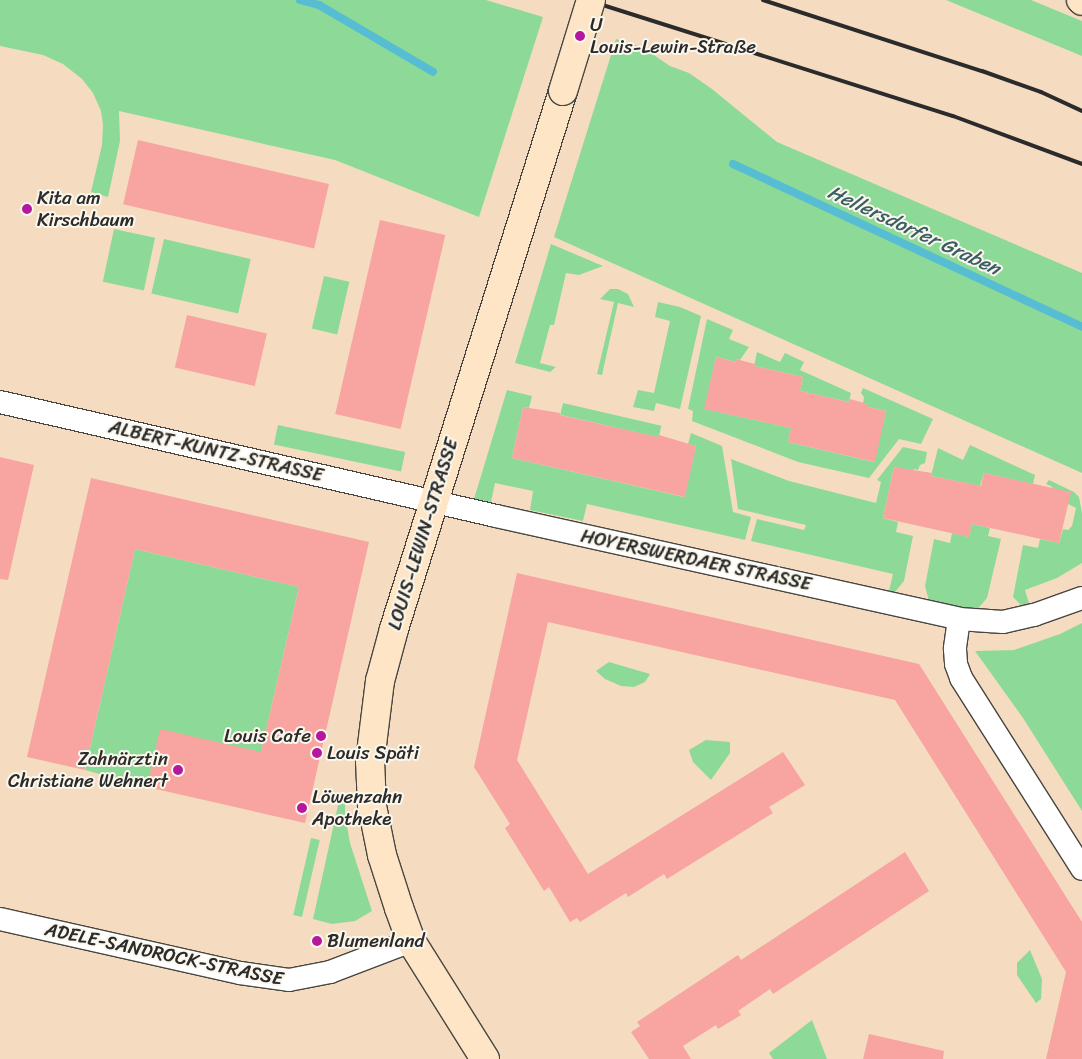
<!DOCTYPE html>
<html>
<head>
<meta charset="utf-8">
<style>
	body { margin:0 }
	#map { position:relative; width:1082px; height:1059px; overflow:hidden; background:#f5dcc0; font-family:Sriracha,sans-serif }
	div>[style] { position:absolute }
	.green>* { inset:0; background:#8dda98; transform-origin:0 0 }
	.stream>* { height:8px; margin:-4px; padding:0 4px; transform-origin:4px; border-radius:4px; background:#56bdd3 }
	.building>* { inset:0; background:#f8a4a0; transform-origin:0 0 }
	.roads { filter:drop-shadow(1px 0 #494641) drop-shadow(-1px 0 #494641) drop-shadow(0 1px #494641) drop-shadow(0 -1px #494641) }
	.street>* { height:22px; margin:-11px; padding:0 11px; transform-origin:11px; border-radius:11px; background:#fff }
	.secondary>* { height:28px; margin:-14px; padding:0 14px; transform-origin:14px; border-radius:14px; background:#fde5c5 }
	.rail>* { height:4px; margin:-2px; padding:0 2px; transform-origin:2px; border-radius:2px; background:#2b2b2b }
	.bridges { filter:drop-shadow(1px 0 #494641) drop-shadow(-1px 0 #494641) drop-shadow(0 1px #494641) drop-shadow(0 -1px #494641) }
	.secondary-bridge>* { height:28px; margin:-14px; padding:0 14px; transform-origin:14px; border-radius:14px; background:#fde5c5 }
	.dots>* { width:14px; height:14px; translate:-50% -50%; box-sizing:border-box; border:2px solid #fbf7ec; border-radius:50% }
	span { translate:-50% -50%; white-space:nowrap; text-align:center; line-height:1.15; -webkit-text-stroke:4px #fbf7ec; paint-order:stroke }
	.poi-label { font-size:19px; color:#2b2b2b }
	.left { translate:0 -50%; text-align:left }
	.right { translate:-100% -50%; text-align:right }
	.street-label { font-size:19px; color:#2b2b2b }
	.water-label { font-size:20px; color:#3a5e66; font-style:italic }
</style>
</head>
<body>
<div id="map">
	<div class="green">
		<div style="clip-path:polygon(0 0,486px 0,543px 17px,479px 217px,335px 160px,119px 111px,120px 141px,108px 197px,91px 192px,102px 145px,103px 125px,101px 111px,93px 93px,82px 79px,63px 64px,43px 55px,0 46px)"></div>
		<div style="clip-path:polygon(946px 0,1031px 0,1077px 19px,1082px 21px,1082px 56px)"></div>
		<div style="clip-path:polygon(616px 39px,642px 47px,670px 66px,689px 73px,712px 89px,777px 142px,1082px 273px,1082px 473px,554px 237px)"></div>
		<div style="left:114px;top:229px;width:42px;height:54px;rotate:12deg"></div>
		<div style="left:164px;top:239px;width:89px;height:56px;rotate:13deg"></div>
		<div style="clip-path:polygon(551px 244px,603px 266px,579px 275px,566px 273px,554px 325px,550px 325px,540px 363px,556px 367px,550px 372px,515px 363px)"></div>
		<div style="left:324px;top:276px;width:26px;height:54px;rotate:13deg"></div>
		<div style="clip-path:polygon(610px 289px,618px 289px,628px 294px,634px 307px,618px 303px,602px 375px,597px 374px,614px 302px,600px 299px)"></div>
		<div style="clip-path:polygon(658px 302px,680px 307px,701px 316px,680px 409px,656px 403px,654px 411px,633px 407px,638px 390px,654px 393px,670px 321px,655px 317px)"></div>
		<div style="clip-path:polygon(707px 319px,733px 330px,729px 339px,749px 347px,740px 360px,736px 359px,736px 362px,716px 357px,705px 409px,791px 428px,788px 442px,874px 462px,886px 411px,868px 407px,868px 404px,863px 403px,864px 397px,861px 393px,863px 388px,933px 419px,921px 444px,899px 439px,869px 478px,798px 462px,692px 421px,693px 411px,688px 409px)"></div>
		<div style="clip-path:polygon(757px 352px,780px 362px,785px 353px,804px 362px,800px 370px,851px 393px,849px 402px,800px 391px,803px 377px,754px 366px)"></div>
		<div style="clip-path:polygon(507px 390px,532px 396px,529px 408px,523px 407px,512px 458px,684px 497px,696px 446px,688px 444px,691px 433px,722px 446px,733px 512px,751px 517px,745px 540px,587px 504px,583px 521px,530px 510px,533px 491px,495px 483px,491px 502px,474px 499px)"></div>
		<div style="left:563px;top:403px;width:101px;height:12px;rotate:13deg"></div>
		<div style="left:278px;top:425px;width:130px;height:20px;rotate:12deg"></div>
		<div style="clip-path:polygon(970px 445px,1035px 475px,1033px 484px,984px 473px,980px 486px,931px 476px,938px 448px,963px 460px)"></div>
		<div style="clip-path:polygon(903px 447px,927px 452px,925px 463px,920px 465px,918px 470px,914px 469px,913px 471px,894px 467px,883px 518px,898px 522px,896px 532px,913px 536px,904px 581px,895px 592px,889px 591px,893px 574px,751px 541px,757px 519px,804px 530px,806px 525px,738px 509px,731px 459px,789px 481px,876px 503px,881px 482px,877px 480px)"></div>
		<div style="clip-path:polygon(1049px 480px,1074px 492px,1079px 497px,1082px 513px,1082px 563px,1057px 578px,1025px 590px,1030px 607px,1025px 609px,1013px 597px,1023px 545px,1038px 548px,1040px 539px,1059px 543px,1063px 529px,1068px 530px,1072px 526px,1076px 508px,1068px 504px,1051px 486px,1046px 484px)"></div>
		<div style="clip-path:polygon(972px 524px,990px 528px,988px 536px,1001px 539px,987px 598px,976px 611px,929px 601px,925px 586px,934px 539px,950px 543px,952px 533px,969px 537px)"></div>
		<div style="clip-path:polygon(135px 549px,299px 587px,261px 752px,147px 787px,85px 770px)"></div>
		<div style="clip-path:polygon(1082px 623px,1082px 811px,1023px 718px,975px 651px,1014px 650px,1060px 634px)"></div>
		<div style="clip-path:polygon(609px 662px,650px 674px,645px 682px,634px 687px,621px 686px,605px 679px,596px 671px)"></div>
		<div style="clip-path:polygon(706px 740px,730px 742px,730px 753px,711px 780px,693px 762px,689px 750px)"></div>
		<div style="clip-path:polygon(340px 796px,345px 798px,345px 814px,350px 843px,372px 911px,355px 921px,332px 924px,313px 919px)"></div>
		<div style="left:311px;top:838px;width:9px;height:79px;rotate:13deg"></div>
		<div style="clip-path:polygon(1030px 950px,1042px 979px,1041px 999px,1036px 1003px,1017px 975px,1017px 963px)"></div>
		<div style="clip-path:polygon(812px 1020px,827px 1059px,773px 1059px,769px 1053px)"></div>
	</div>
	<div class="stream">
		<div style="left:300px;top:0;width:20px;rotate:15deg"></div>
		<div style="left:319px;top:5px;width:132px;rotate:30.4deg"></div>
		<div style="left:733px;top:164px;width:385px;rotate:25deg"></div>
	</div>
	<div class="building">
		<div style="left:138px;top:140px;width:196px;height:66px;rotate:13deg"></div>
		<div style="left:380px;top:220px;width:67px;height:199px;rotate:13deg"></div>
		<div style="left:187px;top:315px;width:82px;height:54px;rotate:13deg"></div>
		<div style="clip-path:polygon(716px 357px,736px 362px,736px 359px,755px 364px,754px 366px,803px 377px,800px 391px,849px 402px,850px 399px,868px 404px,868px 407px,886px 411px,875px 462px,788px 442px,791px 428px,704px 409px)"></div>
		<div style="clip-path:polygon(523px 407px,560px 413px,560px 415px,658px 437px,659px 435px,696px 446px,685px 497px,512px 458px)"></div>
		<div style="clip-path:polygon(0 457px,34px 465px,8px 580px,0 579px)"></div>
		<div style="clip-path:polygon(894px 467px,932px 473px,931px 476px,981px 486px,984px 473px,1071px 492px,1059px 543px,972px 524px,969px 537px,883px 518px)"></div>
		<div style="clip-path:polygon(91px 478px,369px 542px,305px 823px,147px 787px,160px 729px,261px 752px,299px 587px,135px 549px,85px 770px,27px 757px)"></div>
		<div style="clip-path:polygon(517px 573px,919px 664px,1082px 922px,1082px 1059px,1046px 1059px,1066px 972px,895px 700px,548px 622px,517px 760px,588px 874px,783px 752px,805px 785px,769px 807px,773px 813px,667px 879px,664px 874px,628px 897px,626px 893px,580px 922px,577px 918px,570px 922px,549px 887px,544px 891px,505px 828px,510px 824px,474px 767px)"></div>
		<div style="clip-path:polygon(905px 852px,929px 891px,773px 994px,770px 989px,738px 1011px,741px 1015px,718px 1029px,716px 1025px,683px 1046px,691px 1059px,649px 1059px,631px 1032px,640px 1026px,637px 1022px,738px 955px,741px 960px)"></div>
		<div style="clip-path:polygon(869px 1034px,944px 1051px,943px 1059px,863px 1059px)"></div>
	</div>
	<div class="roads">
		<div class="street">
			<div style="left:0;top:402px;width:509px;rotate:12.94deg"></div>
			<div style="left:496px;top:516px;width:474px;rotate:12.5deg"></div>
			<div style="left:959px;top:619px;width:44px;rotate:3.9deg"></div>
			<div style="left:1003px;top:622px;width:32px;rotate:-13deg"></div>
			<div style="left:1034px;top:615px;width:51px;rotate:-19.5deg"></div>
			<div style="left:959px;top:619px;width:30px;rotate:98deg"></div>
			<div style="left:955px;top:649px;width:15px;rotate:86deg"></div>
			<div style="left:956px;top:664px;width:15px;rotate:70deg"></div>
			<div style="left:961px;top:678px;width:226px;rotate:57.6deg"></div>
			<div style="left:0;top:919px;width:246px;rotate:12.7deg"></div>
			<div style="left:240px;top:973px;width:49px;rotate:8.1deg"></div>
			<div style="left:289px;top:980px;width:42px;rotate:-11deg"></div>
			<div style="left:330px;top:972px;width:87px;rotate:-20.9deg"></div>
		</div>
		<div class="secondary">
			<div style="left:1081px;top:0;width:1px;rotate:45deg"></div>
			<div style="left:485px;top:1059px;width:139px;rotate:-122.1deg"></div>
			<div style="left:411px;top:941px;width:35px;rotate:-110deg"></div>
			<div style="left:399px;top:908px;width:56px;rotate:-107.8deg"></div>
			<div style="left:382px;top:855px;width:50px;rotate:-101.5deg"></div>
			<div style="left:372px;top:806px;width:45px;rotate:-92.5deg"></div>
			<div style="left:370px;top:761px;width:81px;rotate:-82.9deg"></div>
			<div style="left:380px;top:681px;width:54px;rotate:-74.9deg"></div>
			<div style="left:394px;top:629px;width:564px;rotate:-72.56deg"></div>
		</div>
	</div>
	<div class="rail">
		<div style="left:587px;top:0;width:384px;rotate:17.6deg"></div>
		<div style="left:953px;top:116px;width:138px;rotate:20.4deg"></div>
		<div style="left:763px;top:0;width:230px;rotate:18deg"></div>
		<div style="left:982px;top:71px;width:63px;rotate:19.6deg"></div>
		<div style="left:1041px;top:92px;width:45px;rotate:24.9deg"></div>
	</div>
	<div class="bridges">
		<div class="secondary-bridge">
			<div style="left:563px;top:91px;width:95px;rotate:-72.9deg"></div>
		</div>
	</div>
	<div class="dots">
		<div style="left:580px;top:36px;background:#b5179e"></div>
		<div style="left:27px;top:209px;background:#b5179e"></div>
		<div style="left:321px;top:736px;background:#b5179e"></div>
		<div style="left:317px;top:753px;background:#b5179e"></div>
		<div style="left:178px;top:770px;background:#b5179e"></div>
		<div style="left:302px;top:808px;background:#b5179e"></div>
		<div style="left:317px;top:941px;background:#b5179e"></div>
	</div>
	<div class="poi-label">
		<span class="left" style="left:590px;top:36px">U<br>Louis-Lewin-Straße</span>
		<span class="left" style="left:37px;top:209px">Kita am<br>Kirschbaum</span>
		<span class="right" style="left:311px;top:736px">Louis Cafe</span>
		<span class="left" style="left:327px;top:753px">Louis Späti</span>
		<span class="right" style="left:168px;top:770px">Zahnärztin<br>Christiane Wehnert</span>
		<span class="left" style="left:312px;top:808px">Löwenzahn<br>Apotheke</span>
		<span class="left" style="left:327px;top:941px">Blumenland</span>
	</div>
	<div class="street-label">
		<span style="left:216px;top:451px;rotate:13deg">ALBERT-KUNTZ-STRASSE</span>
		<span style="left:423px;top:534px;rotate:-73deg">LOUIS-LEWIN-STRASSE</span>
		<span style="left:696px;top:560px;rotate:12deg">HOYERSWERDAER STRASSE</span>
		<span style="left:164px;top:954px;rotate:12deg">ADELE-SANDROCK-STRASSE</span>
	</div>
	<div class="water-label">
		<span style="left:914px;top:230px;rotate:25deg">Hellersdorfer Graben</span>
	</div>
</div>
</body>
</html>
